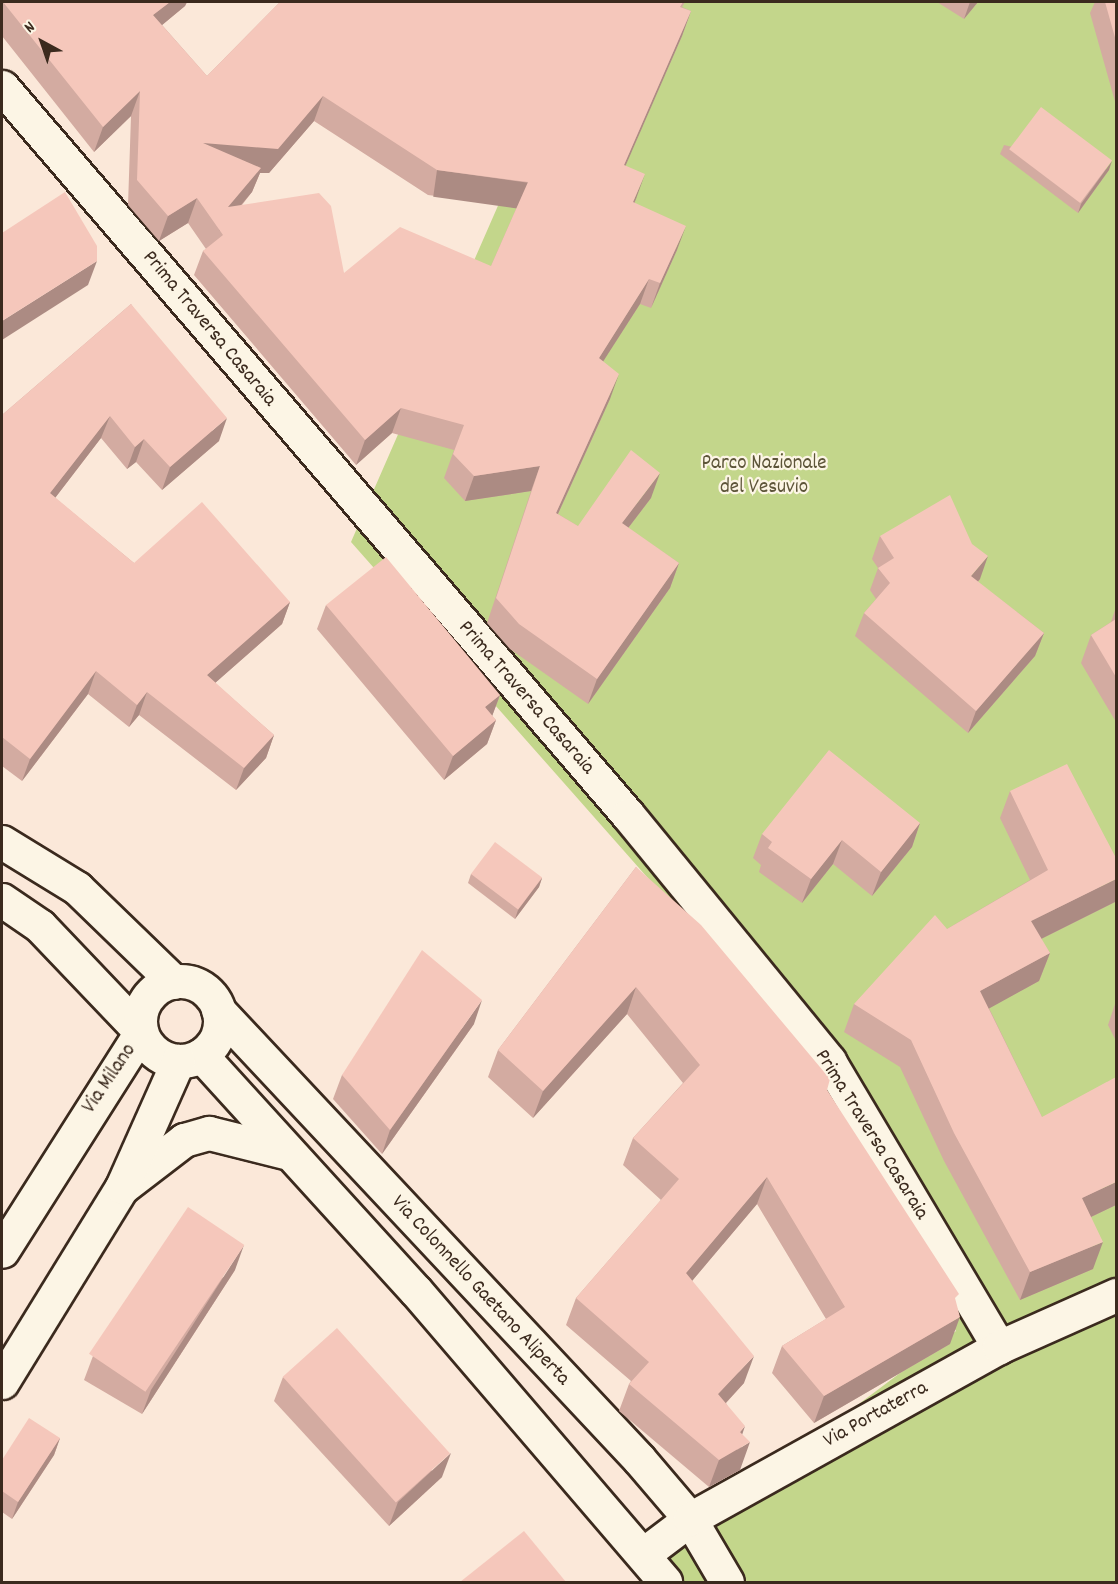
<!DOCTYPE html>
<html>
<head>
<meta charset="utf-8">
<style>
	body { margin:0 }
	#map { position:relative; width:1118px; height:1584px; overflow:hidden; background:#fbe8d9; font-family:Dekko,sans-serif }
	div>[style] { position:absolute }
	.green>* { inset:0; background:#c3d68b }
	.roads { filter:drop-shadow(2px 0 #3b2a1e) drop-shadow(-2px 0 #3b2a1e) drop-shadow(0 2px #3b2a1e) drop-shadow(0 -2px #3b2a1e) }
	.minor>* { height:33px; margin:-16.5px; padding:0 16.5px; transform-origin:16.5px; border-radius:16.5px; background:#fcf5e5 }
	.minor>.ring { margin:-16.5px; padding:0; box-sizing:content-box; background:none; border:33px solid #fcf5e5; border-radius:50% }
	.wall>* { inset:0; background:#d3aba1 }
	.shaded-wall>* { inset:0; background:#ac8b83; transform-origin:0 0 }
	.building>* { inset:0; background:#f5c7bb; transform-origin:0 0 }
	span { translate:-50% -50%; white-space:nowrap; text-align:center; line-height:1.15; -webkit-text-stroke:4.5px #fcf5e5; paint-order:stroke }
	.street-label { font-size:21px; color:#3b2a1e }
	.park-label { font-size:21px; color:#5d5539 }
	.frame { position:absolute; inset:0; border:3px solid #3b2a1e; pointer-events:none }
	.north { position:absolute; left:12px; top:12px; width:60px; height:60px; -webkit-text-stroke:4px #fcf5e5; paint-order:stroke; rotate:320deg; font-size:16px; font-weight:700; line-height:24px; text-align:center; color:#3b2a1e }
	.north::after { content:''; display:block; margin:auto; width:21px; height:27px; background:#3b2a1e; clip-path:polygon(50% 0,100% 100%,50% 72%,0 100%) }
</style>
</head>
<body>
<div id="map">
	<div class="green">
		<div style="clip-path:polygon(587px 2px,1116px 2px,1116px 1582px,647px 1582px,639px 1569px,956px 1331px,799px 1049px,351px 542px)"></div>
	</div>
	<div class="roads">
		<div class="minor">
			<div style="left:2px;top:87px;width:960px;rotate:49.31deg"></div>
			<div style="left:628px;top:815px;width:318px;rotate:50.7deg"></div>
			<div style="left:829px;top:1061px;width:333px;rotate:59.3deg"></div>
			<div style="left:2px;top:842px;width:88px;rotate:31.5deg"></div>
			<div style="left:77px;top:888px;width:135px;rotate:44.1deg"></div>
			<div style="left:2px;top:900px;width:46px;rotate:34.4deg"></div>
			<div style="left:40px;top:926px;width:146px;rotate:46.4deg"></div>
			<div style="left:141px;top:1032px;width:259px;rotate:122.4deg"></div>
			<div class="ring" style="left:140px;top:981px;width:47px;height:47px"></div>
			<div style="left:218px;top:1010px;width:616px;rotate:46.84deg"></div>
			<div style="left:639px;top:1459px;width:79px;rotate:49.6deg"></div>
			<div style="left:690px;top:1519px;width:73px;rotate:59.6deg"></div>
			<div style="left:201px;top:1055px;width:319px;rotate:47.7deg"></div>
			<div style="left:416px;top:1291px;width:383px;rotate:49.4deg"></div>
			<div style="left:124px;top:1186px;width:76px;rotate:-37.5deg"></div>
			<div style="left:184px;top:1140px;width:26px;rotate:-16deg"></div>
			<div style="left:209px;top:1133px;width:78px;rotate:14deg"></div>
			<div style="left:2px;top:1382px;width:229px;rotate:-58.4deg"></div>
			<div style="left:122px;top:1187px;width:138px;rotate:-66deg"></div>
			<div style="left:645px;top:1553px;width:56px;rotate:-37.1deg"></div>
			<div style="left:690px;top:1519px;width:354px;rotate:-29.1deg"></div>
			<div style="left:999px;top:1347px;width:128px;rotate:-24deg"></div>
		</div>
	</div>
	<div class="wall">
		<div style="clip-path:polygon(evenodd,2px 2px,187px 2px,185px 6px,162px 25px,207px 76px,280px 2px,685px 2px,682px 7px,691px 11px,682px 36px,625px 166px,635px 203px,677px 250px,651px 308px,640px 304px,603px 361px,610px 399px,558px 514px,578px 526px,651px 498px,628px 528px,679px 563px,670px 588px,588px 704px,510px 649px,487px 623px,531px 491px,465px 501px,444px 478px,454px 450px,392px 433px,356px 465px,194px 275px,203px 251px,206px 249px,188px 223px,159px 241px,128px 205px,131px 116px,94px 152px,2px 36px,2px 2px,314px 121px,428px 195px,517px 207px,491px 266px,344px 273px,242px 205px,252px 192px,260px 173px,269px 173px,314px 121px)"></div>
		<div style="clip-path:polygon(937px 2px,978px 2px,964px 19px)"></div>
		<div style="clip-path:polygon(1095px 2px,1116px 2px,1116px 105px,1090px 13px)"></div>
		<div style="clip-path:polygon(1004px 145px,1109px 170px,1078px 213px,1000px 154px)"></div>
		<div style="clip-path:polygon(131px 304px,219px 441px,162px 490px,136px 462px,127px 469px,101px 438px,55px 498px,134px 563px,290px 602px,282px 624px,215px 683px,274px 735px,266px 758px,236px 790px,139px 715px,129px 727px,88px 694px,22px 781px,2px 766px,2px 415px)"></div>
		<div style="clip-path:polygon(880px 536px,980px 579px,978px 582px,1044px 633px,1035px 656px,968px 733px,855px 636px,864px 613px,876px 599px,870px 590px,878px 568px,872px 559px)"></div>
		<div style="clip-path:polygon(326px 605px,500px 695px,492px 716px,496px 720px,487px 744px,444px 780px,317px 629px)"></div>
		<div style="clip-path:polygon(1116px 607px,1116px 722px,1081px 663px,1091px 635px,1111px 622px)"></div>
		<div style="clip-path:polygon(1010px 791px,1115px 902px,1041px 939px,1050px 953px,1039px 981px,989px 1008px,1042px 1117px,1116px 1205px,1091px 1217px,1093px 1269px,1020px 1300px,944px 1161px,900px 1067px,844px 1032px,854px 1004px,947px 929px,1030px 880px,1000px 818px)"></div>
		<div style="clip-path:polygon(920px 823px,912px 847px,872px 896px,833px 864px,802px 903px,759px 872px,761px 865px,753px 858px,762px 834px)"></div>
		<div style="clip-path:polygon(636px 867px,827px 1090px,956px 1303px,950px 1344px,814px 1423px,772px 1373px,782px 1346px,826px 1319px,757px 1204px,692px 1281px,744px 1383px,726px 1403px,742px 1435px,740px 1470px,709px 1487px,619px 1411px,629px 1384px,631px 1381px,566px 1325px,576px 1298px,661px 1200px,623px 1165px,633px 1138px,683px 1083px,627px 1014px,533px 1118px,488px 1077px,498px 1050px)"></div>
		<div style="clip-path:polygon(471px 874px,542px 878px,539px 887px,515px 919px,468px 883px)"></div>
		<div style="clip-path:polygon(1116px 1001px,1116px 1041px,1108px 1025px)"></div>
		<div style="clip-path:polygon(474px 1024px,382px 1154px,333px 1099px,342px 1075px)"></div>
		<div style="clip-path:polygon(235px 1270px,142px 1414px,84px 1380px,93px 1356px)"></div>
		<div style="clip-path:polygon(283px 1377px,442px 1477px,389px 1526px,274px 1401px)"></div>
		<div style="clip-path:polygon(60px 1438px,54px 1455px,12px 1519px,2px 1512px,2px 1460px)"></div>
	</div>
	<div class="shaded-wall">
		<div style="clip-path:polygon(170px 2px,187px 2px,185px 6px,144px 40px,153px 15px)"></div>
		<div style="clip-path:polygon(970px 2px,978px 2px,964px 19px)"></div>
		<div style="clip-path:polygon(691px 11px,682px 36px,615px 190px,624px 165px)"></div>
		<div style="clip-path:polygon(140px 91px,131px 116px,94px 152px,103px 127px)"></div>
		<div style="clip-path:polygon(323px 96px,314px 121px,269px 173px,260px 173px,252px 192px,219px 231px,228px 207px,203px 143px)"></div>
		<div style="clip-path:polygon(1112px 161px,1109px 170px,1078px 213px,1081px 204px)"></div>
		<div style="left:437px;top:170px;width:92px;height:27px;rotate:8deg"></div>
		<div style="clip-path:polygon(645px 174px,636px 199px,624px 226px,633px 202px)"></div>
		<div style="clip-path:polygon(197px 198px,188px 223px,159px 241px,168px 216px)"></div>
		<div style="clip-path:polygon(686px 226px,677px 250px,651px 308px,660px 283px)"></div>
		<div style="clip-path:polygon(97px 261px,88px 285px,2px 340px,2px 321px)"></div>
		<div style="clip-path:polygon(649px 279px,640px 304px,590px 382px,599px 358px)"></div>
		<div style="clip-path:polygon(619px 374px,610px 399px,547px 538px,556px 513px)"></div>
		<div style="clip-path:polygon(401px 408px,392px 433px,356px 465px,365px 440px)"></div>
		<div style="clip-path:polygon(110px 416px,101px 438px,42px 515px,50px 493px)"></div>
		<div style="clip-path:polygon(227px 418px,219px 441px,162px 490px,170px 467px)"></div>
		<div style="clip-path:polygon(144px 439px,136px 462px,127px 469px,135px 447px)"></div>
		<div style="clip-path:polygon(540px 466px,531px 491px,465px 501px,474px 476px)"></div>
		<div style="clip-path:polygon(660px 473px,651px 498px,613px 548px,622px 523px)"></div>
		<div style="clip-path:polygon(988px 556px,980px 579px,963px 599px,971px 576px)"></div>
		<div style="clip-path:polygon(679px 563px,670px 588px,588px 704px,597px 679px)"></div>
		<div style="clip-path:polygon(290px 602px,282px 624px,198px 698px,207px 675px)"></div>
		<div style="clip-path:polygon(1044px 633px,1035px 656px,968px 733px,976px 711px)"></div>
		<div style="clip-path:polygon(96px 671px,88px 694px,22px 781px,30px 759px)"></div>
		<div style="clip-path:polygon(147px 692px,139px 715px,129px 727px,137px 705px)"></div>
		<div style="clip-path:polygon(500px 695px,491px 719px,485px 707px)"></div>
		<div style="clip-path:polygon(496px 720px,487px 744px,444px 780px,453px 756px)"></div>
		<div style="clip-path:polygon(274px 735px,266px 758px,236px 790px,244px 768px)"></div>
		<div style="clip-path:polygon(920px 823px,912px 847px,872px 896px,881px 872px)"></div>
		<div style="clip-path:polygon(842px 840px,833px 864px,802px 903px,811px 879px)"></div>
		<div style="clip-path:polygon(542px 878px,539px 887px,515px 919px,518px 910px)"></div>
		<div style="clip-path:polygon(1116px 879px,1116px 898px,1115px 902px,1021px 949px,1031px 921px)"></div>
		<div style="clip-path:polygon(1050px 953px,1039px 981px,970px 1019px,980px 991px)"></div>
		<div style="clip-path:polygon(636px 987px,627px 1014px,533px 1118px,543px 1091px)"></div>
		<div style="clip-path:polygon(482px 1000px,474px 1024px,382px 1154px,390px 1130px)"></div>
		<div style="clip-path:polygon(767px 1177px,757px 1204px,676px 1300px,686px 1273px)"></div>
		<div style="clip-path:polygon(1116px 1182px,1116px 1205px,1072px 1226px,1082px 1198px)"></div>
		<div style="clip-path:polygon(1103px 1242px,1093px 1269px,1020px 1300px,1030px 1272px)"></div>
		<div style="clip-path:polygon(244px 1245px,235px 1270px,142px 1414px,151px 1390px)"></div>
		<div style="clip-path:polygon(960px 1317px,950px 1344px,814px 1423px,824px 1396px)"></div>
		<div style="clip-path:polygon(754px 1356px,744px 1383px,709px 1421px,718px 1394px)"></div>
		<div style="clip-path:polygon(745px 1426px,737px 1450px,750px 1442px,740px 1470px,709px 1487px,719px 1460px,740px 1432px)"></div>
		<div style="clip-path:polygon(60px 1438px,54px 1455px,12px 1519px,18px 1502px)"></div>
		<div style="clip-path:polygon(451px 1453px,442px 1477px,389px 1526px,398px 1502px)"></div>
	</div>
	<div class="building">
		<div style="clip-path:polygon(evenodd,3px 2px,170px 2px,153px 15px,207px 76px,280px 2px,683px 2px,680px 7px,691px 11px,624px 165px,645px 174px,633px 202px,686px 226px,660px 283px,649px 279px,599px 358px,619px 374px,556px 513px,578px 526px,631px 450px,660px 473px,622px 523px,679px 563px,597px 679px,519px 624px,496px 598px,540px 466px,474px 476px,453px 454px,464px 425px,401px 408px,365px 440px,203px 251px,223px 235px,197px 198px,168px 216px,137px 180px,140px 91px,103px 127px,3px 2px,323px 96px,437px 170px,528px 182px,491px 266px,400px 227px,344px 273px,331px 206px,319px 193px,228px 207px,261px 168px,203px 143px,278px 149px,323px 96px)"></div>
		<div style="clip-path:polygon(1105px 2px,1116px 2px,1116px 41px)"></div>
		<div style="left:1041px;top:107px;width:89px;height:53px;rotate:37deg"></div>
		<div style="clip-path:polygon(65px 192px,97px 246px,97px 261px,2px 321px,2px 233px)"></div>
		<div style="clip-path:polygon(131px 304px,227px 418px,170px 467px,144px 439px,135px 447px,110px 416px,50px 493px,134px 563px,202px 502px,290px 602px,207px 675px,274px 735px,244px 768px,147px 692px,137px 705px,96px 671px,30px 759px,2px 737px,2px 415px)"></div>
		<div style="clip-path:polygon(950px 495px,972px 544px,988px 556px,971px 576px,1044px 633px,976px 711px,864px 613px,890px 583px,878px 568px,894px 558px,880px 536px)"></div>
		<div style="clip-path:polygon(386px 557px,500px 695px,485px 707px,496px 720px,453px 756px,326px 605px)"></div>
		<div style="clip-path:polygon(1116px 619px,1116px 677px,1091px 635px)"></div>
		<div style="clip-path:polygon(829px 750px,920px 823px,881px 872px,842px 840px,811px 879px,768px 848px,772px 842px,762px 834px)"></div>
		<div style="clip-path:polygon(1067px 764px,1116px 858px,1116px 879px,1031px 921px,1050px 953px,980px 991px,1042px 1117px,1116px 1077px,1116px 1182px,1082px 1198px,1103px 1242px,1030px 1272px,954px 1133px,911px 1040px,854px 1004px,935px 915px,947px 929px,1048px 870px,1010px 791px)"></div>
		<div style="left:495px;top:842px;width:59px;height:40px;rotate:37deg"></div>
		<div style="clip-path:polygon(636px 867px,701px 925px,830px 1079px,827px 1090px,959px 1294px,955px 1298px,960px 1317px,824px 1396px,782px 1346px,845px 1307px,767px 1177px,686px 1273px,754px 1356px,718px 1394px,745px 1426px,740px 1432px,750px 1442px,719px 1460px,629px 1384px,649px 1362px,576px 1298px,679px 1179px,633px 1138px,700px 1065px,636px 987px,543px 1091px,498px 1050px)"></div>
		<div style="clip-path:polygon(422px 950px,482px 1000px,390px 1130px,342px 1075px)"></div>
		<div style="left:188px;top:1207px;width:68px;height:177px;rotate:34deg"></div>
		<div style="left:337px;top:1328px;width:169px;height:73px;rotate:48deg"></div>
		<div style="clip-path:polygon(29px 1418px,60px 1438px,18px 1502px,2px 1491px,2px 1460px)"></div>
		<div style="clip-path:polygon(524px 1531px,566px 1582px,460px 1582px)"></div>
	</div>
	<div class="street-label">
		<span style="left:209px;top:329px;rotate:50deg">Prima Traversa Casaraia</span>
		<span style="left:526px;top:698px;rotate:49deg">Prima Traversa Casaraia</span>
		<span style="left:110px;top:1079px;rotate:-56deg">Via Milano</span>
		<span style="left:871px;top:1135px;rotate:58deg">Prima Traversa Casaraia</span>
		<span style="left:480px;top:1291px;rotate:47deg">Via Colonnello Gaetano Aliperta</span>
		<span style="left:876px;top:1415px;rotate:-29deg">Via Portaterra</span>
	</div>
	<div class="park-label">
		<span style="left:764px;top:476px">Parco Nazionale<br>del Vesuvio</span>
	</div>
	<div class="frame"></div>
	<div class="north">N</div>
</div>
</body>
</html>
